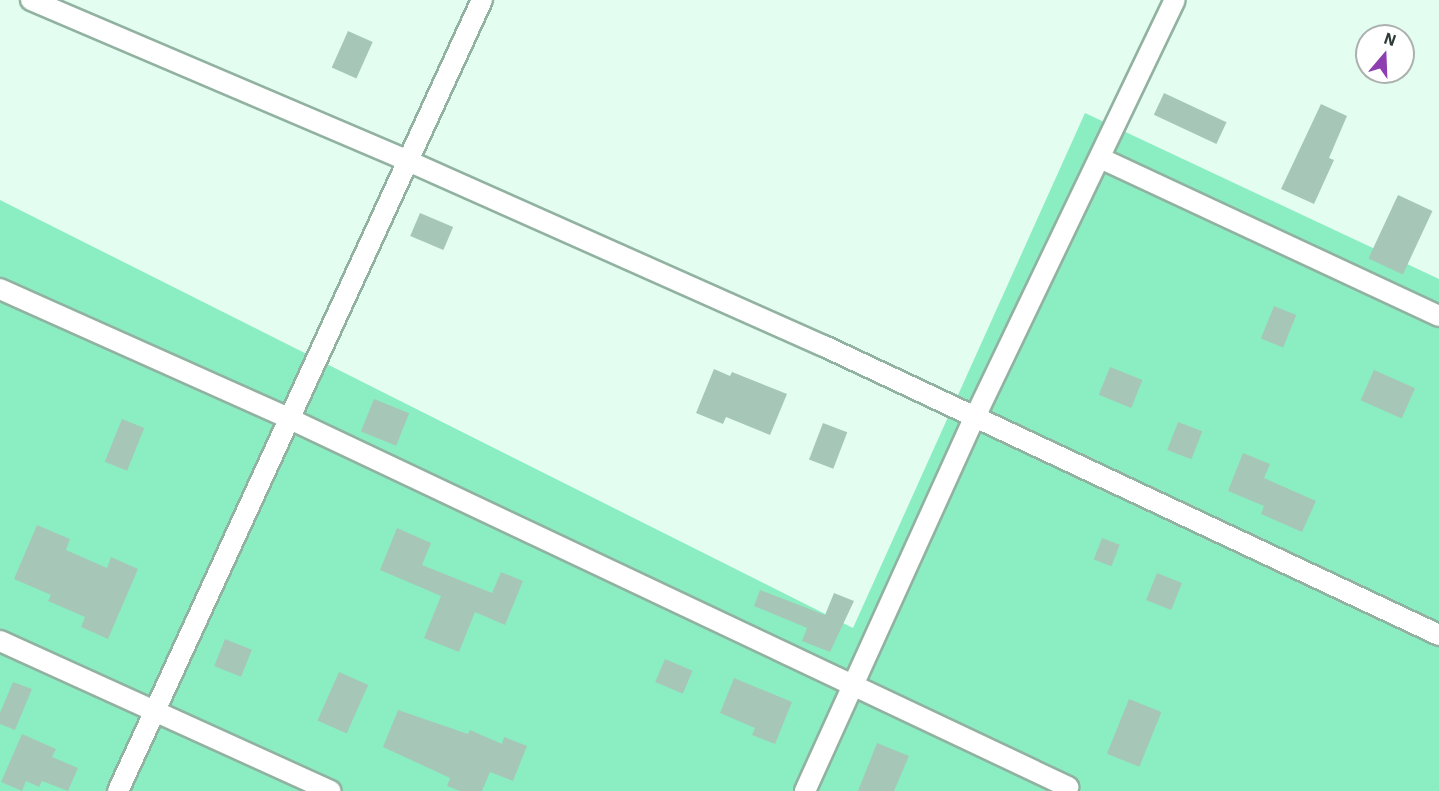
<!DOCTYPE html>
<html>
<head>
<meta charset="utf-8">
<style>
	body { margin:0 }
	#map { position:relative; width:1439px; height:791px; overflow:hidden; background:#e3fef0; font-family:"IBM Plex Sans",sans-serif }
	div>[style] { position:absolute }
	.green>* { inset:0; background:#8aeec2 }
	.building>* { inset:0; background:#a6c7b7; transform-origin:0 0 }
	.roads { filter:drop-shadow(2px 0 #91b1a1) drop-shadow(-2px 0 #91b1a1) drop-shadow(0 2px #91b1a1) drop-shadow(0 -2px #91b1a1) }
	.minor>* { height:20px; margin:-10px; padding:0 10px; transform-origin:10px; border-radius:10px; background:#fff }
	span { translate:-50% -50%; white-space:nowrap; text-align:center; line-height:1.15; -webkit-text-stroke:4.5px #fff; paint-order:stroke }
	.north { position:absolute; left:1355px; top:24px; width:60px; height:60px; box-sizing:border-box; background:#fff; border:2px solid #acb1af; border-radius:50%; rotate:19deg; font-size:16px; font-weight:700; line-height:24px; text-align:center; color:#303d37 }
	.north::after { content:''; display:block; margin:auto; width:21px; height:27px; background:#8d3eaf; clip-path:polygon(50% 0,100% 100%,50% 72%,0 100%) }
</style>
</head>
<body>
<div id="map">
	<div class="green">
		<div style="clip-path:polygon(1085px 113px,1439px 279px,1439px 791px,0 791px,0 200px,853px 628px)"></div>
	</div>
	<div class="building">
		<div style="left:348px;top:31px;width:27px;height:40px;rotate:24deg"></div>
		<div style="left:1164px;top:93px;width:69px;height:24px;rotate:25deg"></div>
		<div style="clip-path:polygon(1321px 104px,1347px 116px,1329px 158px,1334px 160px,1314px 204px,1281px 189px)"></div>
		<div style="left:1398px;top:195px;width:38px;height:70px;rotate:25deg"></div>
		<div style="left:420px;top:213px;width:36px;height:25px;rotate:23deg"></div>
		<div style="left:1274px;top:306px;width:24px;height:35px;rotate:22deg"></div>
		<div style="left:1110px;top:367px;width:35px;height:30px;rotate:22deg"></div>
		<div style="clip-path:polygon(714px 369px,730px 376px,732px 372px,787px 394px,770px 435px,726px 417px,723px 424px,696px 413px)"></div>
		<div style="left:1374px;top:370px;width:45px;height:33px;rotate:24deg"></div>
		<div style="left:374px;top:399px;width:38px;height:35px;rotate:22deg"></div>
		<div style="left:122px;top:419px;width:24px;height:46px;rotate:22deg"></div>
		<div style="left:1178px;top:422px;width:26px;height:30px;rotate:21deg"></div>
		<div style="left:823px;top:423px;width:26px;height:39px;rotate:21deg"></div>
		<div style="clip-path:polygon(1243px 453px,1270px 464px,1264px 478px,1316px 501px,1302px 532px,1261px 514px,1264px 506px,1228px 491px)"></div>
		<div style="clip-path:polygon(37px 525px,70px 539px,66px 550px,107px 568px,111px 557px,138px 569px,108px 639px,81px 627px,85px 617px,48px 601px,51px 595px,14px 579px)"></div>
		<div style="clip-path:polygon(397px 528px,431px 543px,422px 565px,492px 593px,501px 572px,523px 581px,505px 625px,475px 612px,459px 652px,424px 638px,441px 596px,380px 570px)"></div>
		<div style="left:1102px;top:538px;width:19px;height:23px;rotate:21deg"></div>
		<div style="left:1157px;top:573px;width:27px;height:29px;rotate:22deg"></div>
		<div style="clip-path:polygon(760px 590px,825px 615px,834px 593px,854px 601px,830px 652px,802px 641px,807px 628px,754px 606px)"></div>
		<div style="left:225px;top:639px;width:29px;height:29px;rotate:22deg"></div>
		<div style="left:665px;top:659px;width:30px;height:25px;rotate:23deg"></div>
		<div style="left:339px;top:672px;width:32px;height:53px;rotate:24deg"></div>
		<div style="clip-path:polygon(734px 678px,792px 702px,775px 744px,752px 735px,755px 728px,720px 713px)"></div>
		<div style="clip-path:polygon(13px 682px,32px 689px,15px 730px,0 724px,0 713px)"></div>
		<div style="left:1129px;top:699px;width:35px;height:59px;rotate:22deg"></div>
		<div style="clip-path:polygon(398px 710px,468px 734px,470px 730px,502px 744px,504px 737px,527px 746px,513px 781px,490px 772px,482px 791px,460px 791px,447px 786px,450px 778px,383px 747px)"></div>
		<div style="clip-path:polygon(22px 734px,56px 749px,52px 757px,78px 768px,68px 791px,42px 781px,39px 787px,26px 781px,22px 791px,1px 782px)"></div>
		<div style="clip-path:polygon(877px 743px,909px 756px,894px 791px,858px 791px)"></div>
	</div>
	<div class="roads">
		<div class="minor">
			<div style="left:31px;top:0;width:410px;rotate:23.1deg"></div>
			<div style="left:408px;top:161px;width:455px;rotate:24deg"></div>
			<div style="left:824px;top:346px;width:680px;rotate:25.17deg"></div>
			<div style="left:1100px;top:158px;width:374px;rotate:25deg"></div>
			<div style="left:0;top:289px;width:318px;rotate:24.1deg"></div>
			<div style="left:290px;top:419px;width:861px;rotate:25.31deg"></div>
			<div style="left:0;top:641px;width:363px;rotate:24.4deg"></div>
			<div style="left:118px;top:791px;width:871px;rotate:-65.29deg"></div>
			<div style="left:805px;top:791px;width:411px;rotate:-65.6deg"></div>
			<div style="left:975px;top:417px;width:462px;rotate:-64.4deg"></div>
		</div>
	</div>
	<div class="north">N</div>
</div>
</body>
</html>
